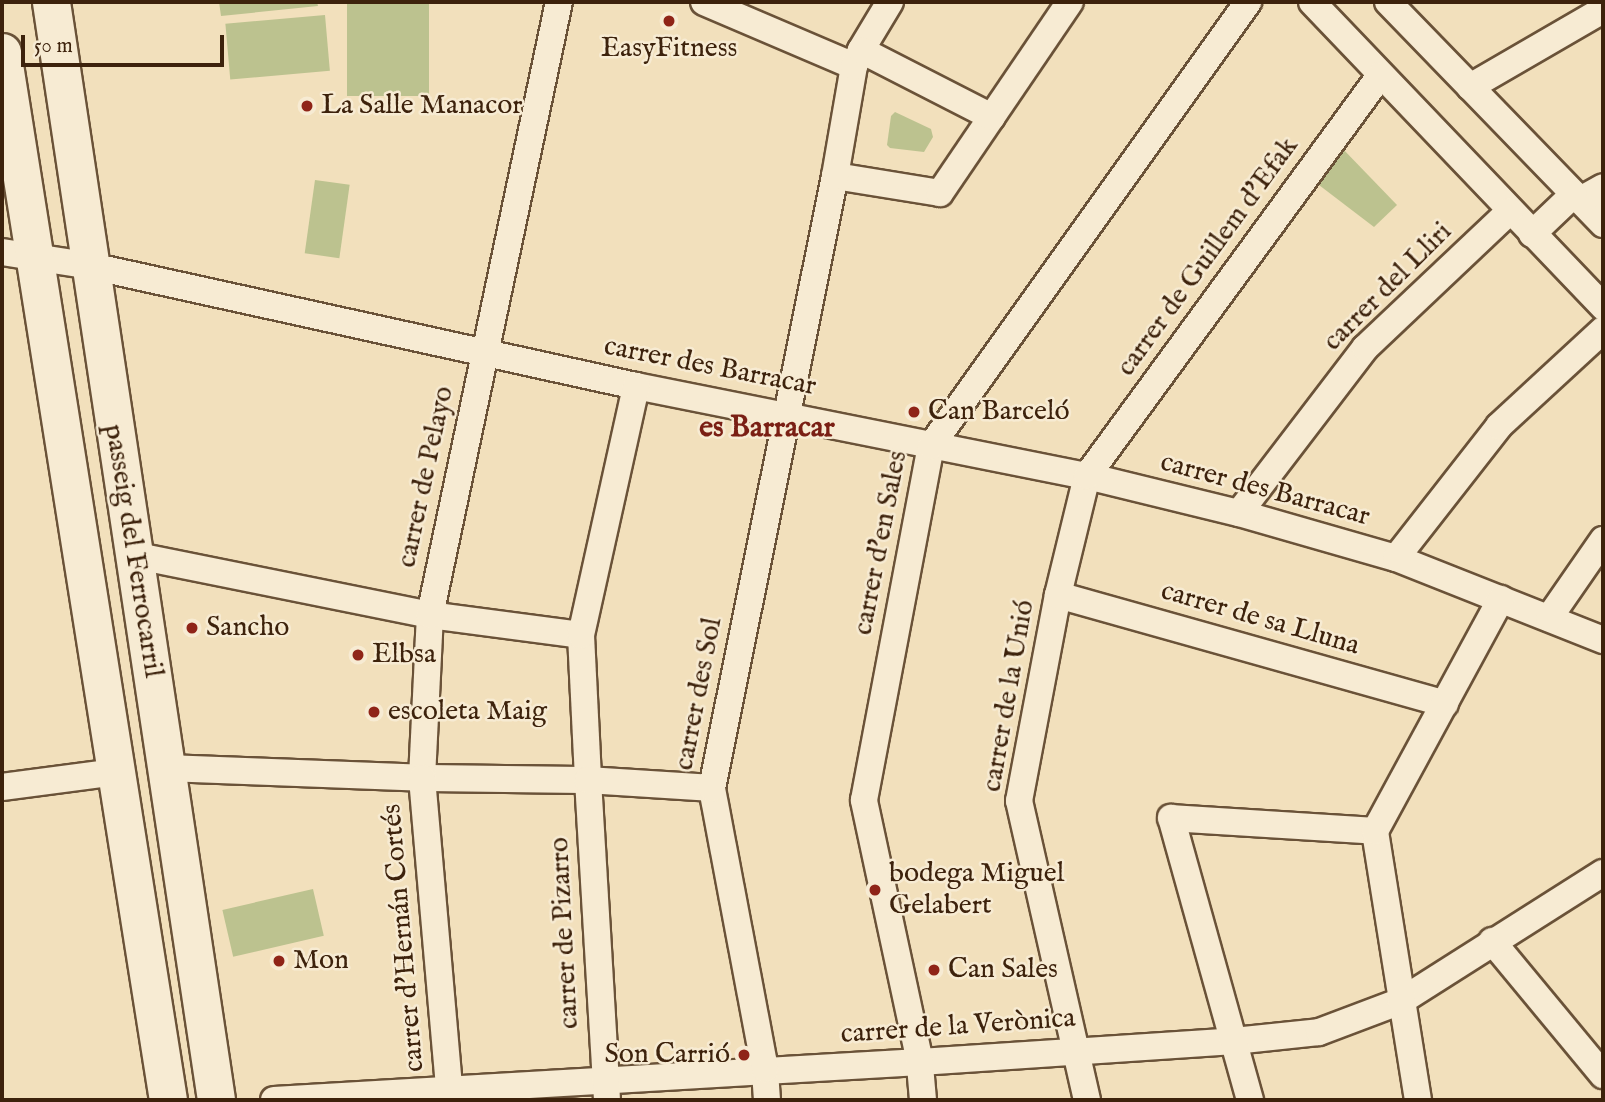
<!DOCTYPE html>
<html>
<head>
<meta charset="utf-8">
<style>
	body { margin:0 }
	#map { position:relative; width:1605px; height:1102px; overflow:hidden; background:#f2e0bc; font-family:"IM FELL English",serif }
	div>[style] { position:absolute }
	.green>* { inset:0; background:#bcc28f; transform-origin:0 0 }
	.roads { filter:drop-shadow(2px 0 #6a5238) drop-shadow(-2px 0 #6a5238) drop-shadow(0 2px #6a5238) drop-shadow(0 -2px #6a5238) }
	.minor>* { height:26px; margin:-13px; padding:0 13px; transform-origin:13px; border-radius:13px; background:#f7ebd3 }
	.secondary>* { height:37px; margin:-18.5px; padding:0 18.5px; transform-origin:18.5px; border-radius:18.5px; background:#f7ebd3 }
	.dots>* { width:19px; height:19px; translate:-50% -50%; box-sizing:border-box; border:4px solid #f7ebd3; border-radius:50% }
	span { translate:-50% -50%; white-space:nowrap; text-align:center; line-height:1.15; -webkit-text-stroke:5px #f7ebd3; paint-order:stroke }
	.poi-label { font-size:28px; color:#3d220c }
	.left { translate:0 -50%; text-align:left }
	.right { translate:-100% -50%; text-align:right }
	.street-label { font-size:28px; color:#3d220c }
	.neighbourhood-label { font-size:30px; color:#7a1f14; font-weight:700 }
	.frame { position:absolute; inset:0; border:4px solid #3d220c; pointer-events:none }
	.scale { position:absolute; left:21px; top:35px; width:203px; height:32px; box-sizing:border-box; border:4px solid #3d220c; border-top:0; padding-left:9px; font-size:21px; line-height:24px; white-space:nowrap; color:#3d220c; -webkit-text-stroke:5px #f7ebd3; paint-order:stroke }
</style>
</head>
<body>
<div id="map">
	<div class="green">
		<div style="clip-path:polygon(219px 2px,317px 2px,318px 6px,221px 16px)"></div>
		<div style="left:347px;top:2px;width:82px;height:94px"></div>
		<div style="left:325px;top:15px;width:56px;height:100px;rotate:85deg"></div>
		<div style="clip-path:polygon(895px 112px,931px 129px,933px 137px,924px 152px,890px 148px,887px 145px,891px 116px)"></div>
		<div style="clip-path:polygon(1341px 147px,1397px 205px,1374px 227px,1315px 182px)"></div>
		<div style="left:315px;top:180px;width:35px;height:74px;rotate:8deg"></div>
		<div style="left:313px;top:889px;width:48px;height:93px;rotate:77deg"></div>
	</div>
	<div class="roads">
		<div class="minor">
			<div style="left:704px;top:2px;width:163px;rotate:23.1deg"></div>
			<div style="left:1312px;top:2px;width:422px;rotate:46.3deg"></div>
			<div style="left:1388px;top:2px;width:309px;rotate:45.9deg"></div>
			<div style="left:861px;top:50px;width:56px;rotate:-58.9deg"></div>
			<div style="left:1470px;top:87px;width:154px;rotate:-30.1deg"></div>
			<div style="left:835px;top:176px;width:106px;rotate:9.2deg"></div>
			<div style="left:940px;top:193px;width:231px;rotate:-55.8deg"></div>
			<div style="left:1580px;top:200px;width:26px;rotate:-29deg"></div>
			<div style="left:1532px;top:234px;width:58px;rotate:-43.6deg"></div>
			<div style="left:2px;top:252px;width:90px;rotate:8.9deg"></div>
			<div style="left:91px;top:266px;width:558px;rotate:12.42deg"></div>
			<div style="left:636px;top:386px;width:460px;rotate:11.3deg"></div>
			<div style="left:1087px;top:476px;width:156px;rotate:13.7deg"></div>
			<div style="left:1239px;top:513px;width:163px;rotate:16deg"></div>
			<div style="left:1396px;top:558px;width:223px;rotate:21.6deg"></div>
			<div style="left:1239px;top:513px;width:208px;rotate:-52.6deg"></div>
			<div style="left:1365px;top:348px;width:199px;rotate:-43.4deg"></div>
			<div style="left:133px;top:555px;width:303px;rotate:11.4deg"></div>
			<div style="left:430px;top:615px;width:152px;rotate:7.5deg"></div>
			<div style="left:581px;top:635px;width:145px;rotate:87.2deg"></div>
			<div style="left:588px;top:780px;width:166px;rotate:-179.3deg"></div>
			<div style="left:422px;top:778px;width:163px;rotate:-87.2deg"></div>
			<div style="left:430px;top:615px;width:626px;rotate:-78.12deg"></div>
			<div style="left:1396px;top:558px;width:167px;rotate:-52deg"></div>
			<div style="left:1499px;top:426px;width:142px;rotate:-42.7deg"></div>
			<div style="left:1058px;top:595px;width:402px;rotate:15.7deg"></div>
			<div style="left:1549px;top:618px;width:95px;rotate:-55.3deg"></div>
			<div style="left:581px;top:635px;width:255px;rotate:-77.5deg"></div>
			<div style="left:166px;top:768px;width:256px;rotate:2.2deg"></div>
			<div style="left:422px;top:778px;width:323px;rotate:85deg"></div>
			<div style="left:2px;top:787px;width:115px;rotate:-7.5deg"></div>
			<div style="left:1492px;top:941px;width:174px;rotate:50.4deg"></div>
			<div style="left:274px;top:1100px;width:647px;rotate:-3.37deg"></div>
			<div style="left:920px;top:1062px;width:315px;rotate:-3.8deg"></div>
			<div style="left:1234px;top:1041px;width:85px;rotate:-6deg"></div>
			<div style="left:1319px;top:1032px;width:88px;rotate:-20.7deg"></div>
			<div style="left:1401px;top:1001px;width:239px;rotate:-32.4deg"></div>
			<div style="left:607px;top:1100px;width:321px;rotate:-93.4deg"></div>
			<div style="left:588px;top:780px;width:124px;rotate:3.7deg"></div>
			<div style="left:767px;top:1100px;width:31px;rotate:-94deg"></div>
			<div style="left:765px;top:1069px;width:286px;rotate:-100.7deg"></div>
			<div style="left:712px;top:788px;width:624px;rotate:-78.64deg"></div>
			<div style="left:835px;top:176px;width:112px;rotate:-80.2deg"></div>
			<div style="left:854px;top:66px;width:17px;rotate:-66deg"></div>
			<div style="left:861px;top:50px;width:147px;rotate:27.1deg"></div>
			<div style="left:923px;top:1100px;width:38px;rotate:-95deg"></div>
			<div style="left:920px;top:1062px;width:268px;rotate:-102.1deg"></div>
			<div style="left:864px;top:800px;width:360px;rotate:-79.3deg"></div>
			<div style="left:931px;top:446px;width:546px;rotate:-54.47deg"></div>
			<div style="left:1087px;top:1100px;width:307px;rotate:-102.8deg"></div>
			<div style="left:1019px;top:801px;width:210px;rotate:-79.3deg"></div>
			<div style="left:1058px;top:595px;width:122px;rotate:-76.3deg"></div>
			<div style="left:1087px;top:476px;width:496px;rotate:-53.8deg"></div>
			<div style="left:1250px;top:1100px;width:293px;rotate:-105.6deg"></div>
			<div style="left:1171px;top:818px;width:204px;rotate:3.6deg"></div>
			<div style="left:1418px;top:1100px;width:272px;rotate:-99.1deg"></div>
			<div style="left:1375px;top:831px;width:264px;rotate:-61.5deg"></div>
		</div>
		<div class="secondary">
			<div style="left:51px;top:2px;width:1110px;rotate:81.45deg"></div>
			<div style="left:2px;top:52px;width:1061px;rotate:81deg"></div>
		</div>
	</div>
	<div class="dots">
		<div style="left:669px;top:21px;background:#8f2418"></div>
		<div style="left:307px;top:106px;background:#8f2418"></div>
		<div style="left:914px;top:412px;background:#8f2418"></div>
		<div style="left:192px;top:628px;background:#8f2418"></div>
		<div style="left:358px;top:655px;background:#8f2418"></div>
		<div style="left:374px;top:712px;background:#8f2418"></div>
		<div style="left:875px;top:890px;background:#8f2418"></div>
		<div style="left:279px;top:961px;background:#8f2418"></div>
		<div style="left:934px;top:970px;background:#8f2418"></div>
		<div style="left:744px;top:1055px;background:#8f2418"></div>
	</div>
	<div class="poi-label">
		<span style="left:669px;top:49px">EasyFitness</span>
		<span class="left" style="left:321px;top:106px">La Salle Manacor</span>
		<span class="left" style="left:928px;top:412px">Can Barceló</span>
		<span class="left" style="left:206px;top:628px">Sancho</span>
		<span class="left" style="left:372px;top:655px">Elbsa</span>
		<span class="left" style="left:388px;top:712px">escoleta Maig</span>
		<span class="left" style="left:889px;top:890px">bodega Miguel<br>Gelabert</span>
		<span class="left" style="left:293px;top:961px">Mon</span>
		<span class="left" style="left:948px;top:970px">Can Sales</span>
		<span class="right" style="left:730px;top:1055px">Son Carrió</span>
	</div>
	<div class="street-label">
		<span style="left:1208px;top:257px;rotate:-54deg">carrer de Guillem d'Efak</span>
		<span style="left:1388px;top:287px;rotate:-45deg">carrer del Lliri</span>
		<span style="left:710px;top:367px;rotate:11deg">carrer des Barracar</span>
		<span style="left:426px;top:477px;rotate:-78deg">carrer de Pelayo</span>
		<span style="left:1265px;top:490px;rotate:15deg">carrer des Barracar</span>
		<span style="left:881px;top:543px;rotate:-79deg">carrer d'en Sales</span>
		<span style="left:133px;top:551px;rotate:81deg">passeig del Ferrocarril</span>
		<span style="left:1260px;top:619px;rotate:16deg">carrer de sa Lluna</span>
		<span style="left:699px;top:694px;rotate:-79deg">carrer des Sol</span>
		<span style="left:1009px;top:696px;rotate:-80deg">carrer de la Unió</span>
		<span style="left:565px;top:933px;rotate:-93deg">carrer de Pizarro</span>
		<span style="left:404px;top:938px;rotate:-95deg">carrer d'Hernán Cortés</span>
		<span style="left:958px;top:1027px;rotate:-4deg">carrer de la Verònica</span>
	</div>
	<div class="neighbourhood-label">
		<span style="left:767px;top:428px">es Barracar</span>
	</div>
	<div class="frame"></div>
	<div class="scale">50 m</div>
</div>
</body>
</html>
